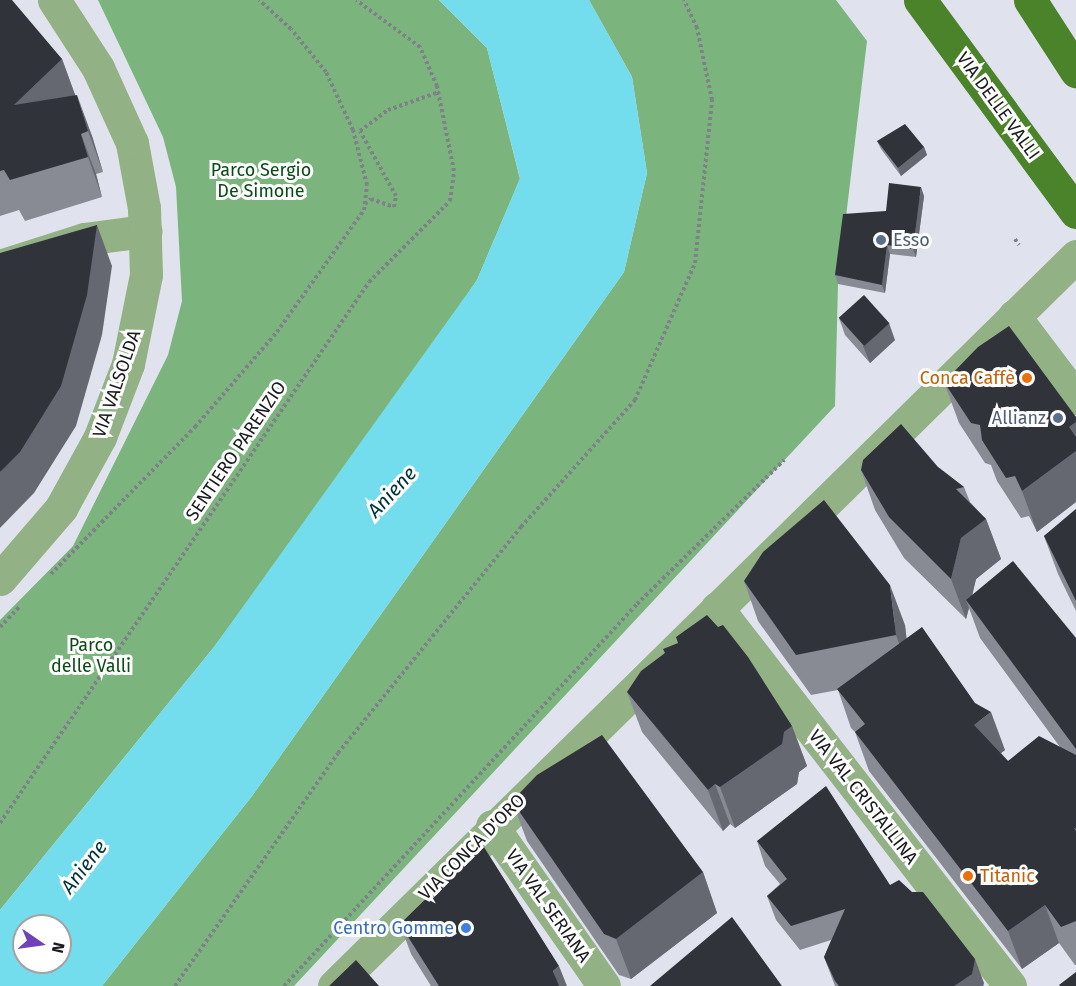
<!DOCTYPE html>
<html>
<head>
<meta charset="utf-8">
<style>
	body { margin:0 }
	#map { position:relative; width:1076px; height:986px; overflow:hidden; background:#e0e3ee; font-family:"Fira Sans",sans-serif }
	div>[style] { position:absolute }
	.forest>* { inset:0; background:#7bb57d }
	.water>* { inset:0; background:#74dded }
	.path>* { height:4px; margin-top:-2px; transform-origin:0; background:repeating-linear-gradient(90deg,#7e8188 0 3px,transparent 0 6px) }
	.minor>* { height:33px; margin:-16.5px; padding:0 16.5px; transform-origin:16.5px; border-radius:16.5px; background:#92b184 }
	.major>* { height:33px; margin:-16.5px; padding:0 16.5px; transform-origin:16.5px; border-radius:16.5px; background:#4b832a }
	.wall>* { inset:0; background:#888b94 }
	.shaded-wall>* { inset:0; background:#666871 }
	.building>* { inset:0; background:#31333b; transform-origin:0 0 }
	.dots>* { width:16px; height:16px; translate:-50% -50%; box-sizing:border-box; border:3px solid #fff; border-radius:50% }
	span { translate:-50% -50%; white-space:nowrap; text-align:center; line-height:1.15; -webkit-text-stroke:6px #fff; paint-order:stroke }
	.street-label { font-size:18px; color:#181a1d }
	.park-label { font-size:18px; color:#0b4b17 }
	.service-label { font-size:18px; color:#4e5e75 }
	.left { translate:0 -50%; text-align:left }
	.right { translate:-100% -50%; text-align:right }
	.food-label { font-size:18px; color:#c56008 }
	.shop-label { font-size:18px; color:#366cbe }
	.water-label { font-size:20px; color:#00333a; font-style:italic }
	.north { position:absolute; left:12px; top:914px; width:60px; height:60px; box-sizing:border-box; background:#fff; border:2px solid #a3a3a5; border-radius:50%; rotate:103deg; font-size:16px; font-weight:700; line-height:24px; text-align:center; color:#181a1d }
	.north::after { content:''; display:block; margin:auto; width:21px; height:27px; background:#7041b9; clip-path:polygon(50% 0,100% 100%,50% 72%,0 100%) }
</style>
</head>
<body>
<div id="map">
	<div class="forest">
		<div style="clip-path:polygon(98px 0,439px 0,487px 48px,520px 179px,477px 280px,383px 418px,214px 647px,0 910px,0 620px,73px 546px,168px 355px,182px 301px,176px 187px,163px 137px)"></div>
		<div style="clip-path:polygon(589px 0,836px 0,867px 41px,838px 284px,835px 406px,294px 986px,102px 986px,252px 796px,624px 272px,647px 173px,632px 77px)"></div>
	</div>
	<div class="water">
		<div style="clip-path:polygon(evenodd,439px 0,589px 0,632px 77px,647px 173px,624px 272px,252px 796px,102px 986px,0 986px,0 910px,214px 647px,477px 280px,520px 178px,487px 48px,439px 0,24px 926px,60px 926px,60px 962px,24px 962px,24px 926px)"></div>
	</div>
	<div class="path">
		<div style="left:365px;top:204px;width:8px;rotate:-40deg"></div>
		<div style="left:371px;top:199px;width:24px;rotate:19deg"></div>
		<div style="left:394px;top:207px;width:11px;rotate:-80deg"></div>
		<div style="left:396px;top:196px;width:74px;rotate:-119deg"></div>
		<div style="left:360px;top:131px;width:35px;rotate:-37deg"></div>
		<div style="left:388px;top:110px;width:54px;rotate:-19.4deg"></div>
		<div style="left:1015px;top:239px;width:7px;rotate:56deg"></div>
		<div style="left:51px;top:574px;width:206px;rotate:-45.6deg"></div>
		<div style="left:195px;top:427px;width:125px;rotate:-49.2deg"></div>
		<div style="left:277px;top:332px;width:150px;rotate:-54.5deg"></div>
		<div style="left:364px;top:210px;width:25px;rotate:-83deg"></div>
		<div style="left:367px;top:185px;width:57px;rotate:-104.3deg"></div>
		<div style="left:353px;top:130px;width:64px;rotate:-115deg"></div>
		<div style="left:326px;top:72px;width:55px;rotate:-129.1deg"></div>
		<div style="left:291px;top:29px;width:43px;rotate:-137.8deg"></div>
		<div style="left:0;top:627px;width:28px;rotate:-46deg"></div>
		<div style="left:0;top:823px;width:655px;rotate:-55.7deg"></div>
		<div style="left:369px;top:282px;width:115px;rotate:-45deg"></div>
		<div style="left:450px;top:201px;width:30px;rotate:-82deg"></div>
		<div style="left:454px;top:171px;width:87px;rotate:-101.3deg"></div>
		<div style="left:437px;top:86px;width:43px;rotate:-113.6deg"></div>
		<div style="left:420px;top:47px;width:79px;rotate:-143.7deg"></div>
		<div style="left:175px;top:986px;width:284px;rotate:-55deg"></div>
		<div style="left:338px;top:753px;width:291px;rotate:-51deg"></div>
		<div style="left:521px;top:527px;width:171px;rotate:-48.1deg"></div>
		<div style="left:635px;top:400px;width:150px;rotate:-66.3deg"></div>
		<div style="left:695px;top:263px;width:164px;rotate:-84deg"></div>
		<div style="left:712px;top:100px;width:74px;rotate:-101.8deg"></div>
		<div style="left:697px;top:28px;width:31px;rotate:-115deg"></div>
		<div style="left:284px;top:986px;width:520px;rotate:-47.26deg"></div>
		<div style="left:637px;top:604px;width:206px;rotate:-44.4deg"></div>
	</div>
	<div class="minor">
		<div style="left:0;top:266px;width:88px;rotate:-17.8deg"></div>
		<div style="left:84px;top:239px;width:62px;rotate:-7.5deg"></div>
		<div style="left:1014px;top:316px;width:103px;rotate:52.9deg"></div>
		<div style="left:0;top:579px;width:94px;rotate:-49.3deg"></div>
		<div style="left:61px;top:508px;width:81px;rotate:-61.2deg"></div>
		<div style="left:100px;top:437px;width:78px;rotate:-69deg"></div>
		<div style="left:128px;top:364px;width:91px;rotate:-78.6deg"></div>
		<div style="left:146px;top:275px;width:67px;rotate:-91.7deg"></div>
		<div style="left:144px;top:208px;width:66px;rotate:-100.5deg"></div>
		<div style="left:132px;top:143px;width:82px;rotate:-114.4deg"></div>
		<div style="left:98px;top:68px;width:81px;rotate:-122.9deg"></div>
		<div style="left:717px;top:608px;width:478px;rotate:52.2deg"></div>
		<div style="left:492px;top:826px;width:195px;rotate:55deg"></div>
		<div style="left:334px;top:986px;width:1041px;rotate:-44.53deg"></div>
	</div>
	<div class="major">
		<div style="left:920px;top:0;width:263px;rotate:53.7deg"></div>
		<div style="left:1030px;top:0;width:85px;rotate:57.1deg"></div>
	</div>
	<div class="wall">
		<div style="clip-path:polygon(0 0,62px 59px,75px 95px,92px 136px,103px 172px,96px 174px,102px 197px,25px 221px,19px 210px,0 216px)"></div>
		<div style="clip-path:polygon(877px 141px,924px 147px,927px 155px,901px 176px,881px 149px)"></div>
		<div style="clip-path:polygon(924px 196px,916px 257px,890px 254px,885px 293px,838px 284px,835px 275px,886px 211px)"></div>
		<div style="clip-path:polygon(839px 318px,895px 340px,870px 363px,845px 335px)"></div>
		<div style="clip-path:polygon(944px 382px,1076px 417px,1076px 502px,1037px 532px,1029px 516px,1021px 518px,997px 481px,991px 465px,985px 463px,959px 423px)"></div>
		<div style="clip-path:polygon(938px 467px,964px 487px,970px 502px,986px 519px,1001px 559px,976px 579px,972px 595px,1076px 638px,1076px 965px,1075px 965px,1059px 943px,1022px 969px,869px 771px,855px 732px,851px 728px,838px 690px,811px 695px,758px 621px,744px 581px,905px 625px,906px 639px,1005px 750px,1001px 753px,1008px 761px,1060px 747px,980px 638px,969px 608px,966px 619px,904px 558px,875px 510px,861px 470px)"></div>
		<div style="clip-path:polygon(1076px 509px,1076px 611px,1058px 574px,1044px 536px)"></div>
		<div style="clip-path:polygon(665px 653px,792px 726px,807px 766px,799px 772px,797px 784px,735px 828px,730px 824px,723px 831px,642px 732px,627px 692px)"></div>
		<div style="clip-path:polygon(512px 801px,703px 872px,717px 913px,631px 979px,619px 975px,527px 841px)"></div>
		<div style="clip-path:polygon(757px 841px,890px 885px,984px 983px,983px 986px,835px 986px,824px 957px,831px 940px,800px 950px,776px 920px,767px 896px,780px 884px,765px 866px)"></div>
		<div style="clip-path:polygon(400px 924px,567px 986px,431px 986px,411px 954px)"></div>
	</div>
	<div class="shaded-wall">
		<div style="clip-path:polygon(62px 59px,77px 100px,14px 105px)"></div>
		<div style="clip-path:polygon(77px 95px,92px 136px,103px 172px,88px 131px)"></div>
		<div style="clip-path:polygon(81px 134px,96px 174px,102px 197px,88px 157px)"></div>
		<div style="clip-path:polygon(924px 147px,927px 155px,901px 176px,898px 168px)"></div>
		<div style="clip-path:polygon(921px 187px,924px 196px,916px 257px,913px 249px)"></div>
		<div style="clip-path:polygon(97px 225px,112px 266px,102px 335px,76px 426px,34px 493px,0 528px,0 472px)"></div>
		<div style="clip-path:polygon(887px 245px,890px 254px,885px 293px,882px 285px)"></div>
		<div style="clip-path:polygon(889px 323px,895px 340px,870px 363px,863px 346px)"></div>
		<div style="clip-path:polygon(1076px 422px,1076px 445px,1069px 427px)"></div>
		<div style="clip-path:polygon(1076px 451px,1076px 502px,1037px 532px,1022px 491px)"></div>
		<div style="clip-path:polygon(986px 519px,1001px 559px,976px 579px,970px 605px,966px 600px,969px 608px,966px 619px,951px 579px,961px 538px)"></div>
		<div style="clip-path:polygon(890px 585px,905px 625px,911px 676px,896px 635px)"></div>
		<div style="clip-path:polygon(991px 712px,1005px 750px,988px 763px,974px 725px)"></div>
		<div style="clip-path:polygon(792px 726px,807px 766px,799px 772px,797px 784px,735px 828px,720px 787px,784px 732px)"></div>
		<div style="clip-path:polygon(715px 784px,730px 824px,723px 831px,708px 790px)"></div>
		<div style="clip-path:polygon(703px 872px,717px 913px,631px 979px,616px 939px)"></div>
		<div style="clip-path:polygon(1045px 905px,1059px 943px,1022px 969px,1008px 931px)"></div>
		<div style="clip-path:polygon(975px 959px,984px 983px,983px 986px,954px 986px)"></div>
		<div style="clip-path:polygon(559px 966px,567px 986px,558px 986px,553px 971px)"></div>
	</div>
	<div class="building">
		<div style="clip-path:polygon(0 0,12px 0,62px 59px,14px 105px,77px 95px,88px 131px,81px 134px,88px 157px,10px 180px,4px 170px,0 171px)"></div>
		<div style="clip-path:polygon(905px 124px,924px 147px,898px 168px,877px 141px)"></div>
		<div style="clip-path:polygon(889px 183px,921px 187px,913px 249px,887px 245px,882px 285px,835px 275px,843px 214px,886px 211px)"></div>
		<div style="clip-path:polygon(97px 225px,87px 295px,61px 386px,20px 452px,0 472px,0 253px)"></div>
		<div style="left:864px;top:295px;width:38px;height:34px;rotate:48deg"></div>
		<div style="clip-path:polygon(1009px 326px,1076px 417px,1076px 422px,1069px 427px,1076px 437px,1076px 451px,1022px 491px,1015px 476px,1006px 478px,982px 440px,980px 425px,971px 423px,944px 382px,978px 347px)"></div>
		<div style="clip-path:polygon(901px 424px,938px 467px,964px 487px,956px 489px,986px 519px,961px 538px,951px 579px,889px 517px,861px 470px,863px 460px)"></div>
		<div style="clip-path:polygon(824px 500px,890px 585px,896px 635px,796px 655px,744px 581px,763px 552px)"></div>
		<div style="clip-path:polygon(1076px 509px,1076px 601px,1044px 536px)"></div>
		<div style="clip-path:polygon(1013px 561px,1076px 638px,1076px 749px,966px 600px)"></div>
		<div style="clip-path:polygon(707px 615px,718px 627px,723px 625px,748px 657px,792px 726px,784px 732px,782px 744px,720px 787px,715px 784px,708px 790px,627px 692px,641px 671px,665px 653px,663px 649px,678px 643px,676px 637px)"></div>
		<div style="clip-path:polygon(922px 627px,975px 703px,991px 712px,974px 725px,1008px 761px,1039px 736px,1076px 755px,1076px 829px,1074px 828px,1076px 831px,1076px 921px,1061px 927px,1045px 905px,1008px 931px,855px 732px,865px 724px,837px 689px)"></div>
		<div style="clip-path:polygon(602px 735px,703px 872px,616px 939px,604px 934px,512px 801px,537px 775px)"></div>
		<div style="clip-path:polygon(826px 786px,890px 885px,899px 880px,912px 892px,923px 892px,975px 959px,972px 974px,954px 986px,839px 986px,835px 981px,824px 957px,845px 909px,791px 926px,767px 896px,787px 879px,757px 841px)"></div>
		<div style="clip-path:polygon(482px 844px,559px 966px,553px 971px,559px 986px,439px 986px,400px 924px)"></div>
		<div style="clip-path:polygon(732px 917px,782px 986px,650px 986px)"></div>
		<div style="clip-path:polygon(356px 960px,379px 986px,329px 986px)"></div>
		<div style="clip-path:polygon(1076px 972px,1076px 986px,1060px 986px,1059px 985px)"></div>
	</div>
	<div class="dots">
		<div style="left:881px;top:240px;background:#5c6f8a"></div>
		<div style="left:1027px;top:378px;background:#e8710a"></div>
		<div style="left:1058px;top:418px;background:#5c6f8a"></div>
		<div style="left:968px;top:876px;background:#e8710a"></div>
		<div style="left:466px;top:928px;background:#3f7fe0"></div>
	</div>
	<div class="street-label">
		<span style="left:998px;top:106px;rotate:54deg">VIA DELLE VALLI</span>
		<span style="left:117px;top:384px;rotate:-71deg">VIA VALSOLDA</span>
		<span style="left:236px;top:451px;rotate:-56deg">SENTIERO PARENZIO</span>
		<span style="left:863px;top:797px;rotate:52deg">VIA VAL CRISTALLINA</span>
		<span style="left:472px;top:847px;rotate:-45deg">VIA CONCA D'ORO</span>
		<span style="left:548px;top:906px;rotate:55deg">VIA VAL SERIANA</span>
	</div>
	<div class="park-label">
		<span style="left:261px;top:181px">Parco Sergio<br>De Simone</span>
		<span style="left:91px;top:656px">Parco<br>delle Valli</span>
	</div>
	<div class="service-label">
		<span class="left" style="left:893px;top:240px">Esso</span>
		<span class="right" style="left:1046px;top:418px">Allianz</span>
	</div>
	<div class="food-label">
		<span class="right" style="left:1015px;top:378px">Conca Caffè</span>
		<span class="left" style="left:980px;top:876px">Titanic</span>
	</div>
	<div class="shop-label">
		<span class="right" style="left:454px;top:928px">Centro Gomme</span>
	</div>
	<div class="water-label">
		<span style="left:392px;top:492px;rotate:-47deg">Aniene</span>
		<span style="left:84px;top:867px;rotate:-52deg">Aniene</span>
	</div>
	<div class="north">N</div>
</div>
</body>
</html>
